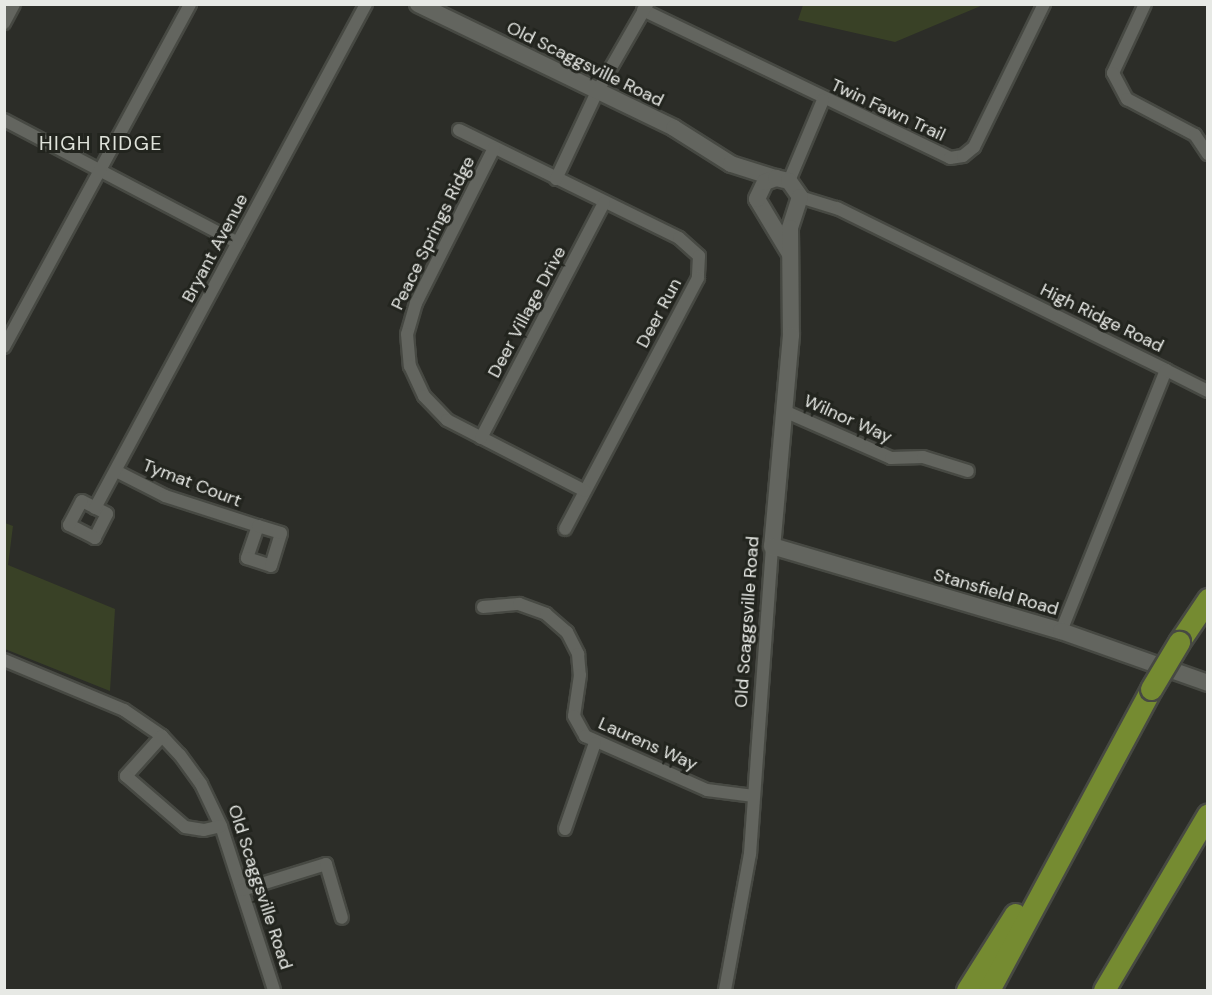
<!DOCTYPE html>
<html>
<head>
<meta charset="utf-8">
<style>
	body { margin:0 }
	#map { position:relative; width:1212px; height:995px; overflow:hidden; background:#2c2d28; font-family:"DM Sans",sans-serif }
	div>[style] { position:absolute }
	.green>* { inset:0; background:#394126 }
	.roads { filter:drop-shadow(2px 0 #474943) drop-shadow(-2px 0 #474943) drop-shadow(0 2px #474943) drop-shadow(0 -2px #474943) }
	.street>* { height:12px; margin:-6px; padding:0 6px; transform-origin:6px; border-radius:6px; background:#63655f }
	.secondary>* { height:16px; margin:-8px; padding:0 8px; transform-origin:8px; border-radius:8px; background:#63655f }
	.highway>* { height:21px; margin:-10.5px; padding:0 10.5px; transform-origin:10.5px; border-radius:10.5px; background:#758b31 }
	.bridges { filter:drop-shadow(2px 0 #474943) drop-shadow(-2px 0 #474943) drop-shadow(0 2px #474943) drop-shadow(0 -2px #474943) }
	.highway-bridge>* { height:21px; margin:-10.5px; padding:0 10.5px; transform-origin:10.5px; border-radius:10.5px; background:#758b31 }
	span { translate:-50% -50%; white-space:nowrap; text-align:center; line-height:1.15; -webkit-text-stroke:6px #22241e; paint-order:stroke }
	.street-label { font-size:18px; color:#e7e9e5 }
	.neighbourhood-label { font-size:20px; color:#dfe2da; letter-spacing:1.5px }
	.frame { position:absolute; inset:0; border:6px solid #e7e9e5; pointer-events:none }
</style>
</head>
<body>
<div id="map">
	<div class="green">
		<div style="clip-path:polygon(803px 5px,803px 4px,983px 5px,895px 42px,798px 20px)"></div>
		<div style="clip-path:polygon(5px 523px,13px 526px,8px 565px,115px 609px,110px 691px,5px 649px)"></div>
	</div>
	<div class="roads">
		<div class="street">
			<div style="left:1145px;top:4px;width:76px;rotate:114.9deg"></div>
			<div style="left:1113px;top:73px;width:30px;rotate:62deg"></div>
			<div style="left:1127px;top:99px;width:77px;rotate:27.9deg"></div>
			<div style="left:1195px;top:135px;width:23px;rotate:56deg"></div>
			<div style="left:643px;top:10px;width:341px;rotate:25.7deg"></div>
			<div style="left:950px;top:158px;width:13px;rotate:-9deg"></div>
			<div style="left:963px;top:156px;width:14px;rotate:-39deg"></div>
			<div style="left:974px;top:147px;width:159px;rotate:-63.9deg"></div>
			<div style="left:4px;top:23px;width:21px;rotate:-62deg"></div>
			<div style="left:4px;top:120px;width:264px;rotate:27.7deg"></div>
			<div style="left:459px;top:130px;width:245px;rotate:26.1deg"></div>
			<div style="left:679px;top:238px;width:27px;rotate:42deg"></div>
			<div style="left:699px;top:256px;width:22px;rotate:93deg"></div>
			<div style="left:698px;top:278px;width:284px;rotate:117.9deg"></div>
			<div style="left:494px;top:148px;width:174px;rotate:116.7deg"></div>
			<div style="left:416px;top:303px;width:32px;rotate:106deg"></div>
			<div style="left:407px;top:334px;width:32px;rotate:85deg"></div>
			<div style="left:410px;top:366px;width:33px;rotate:65deg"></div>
			<div style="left:424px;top:396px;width:33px;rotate:46deg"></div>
			<div style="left:447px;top:420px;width:155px;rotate:27.2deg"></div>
			<div style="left:556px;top:179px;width:96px;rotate:-64.8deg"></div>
			<div style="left:597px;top:92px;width:100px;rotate:-60.1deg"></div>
			<div style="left:789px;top:181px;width:88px;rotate:-67.2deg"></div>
			<div style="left:800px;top:197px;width:39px;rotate:17deg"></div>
			<div style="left:837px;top:208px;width:367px;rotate:26.2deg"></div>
			<div style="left:1166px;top:370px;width:281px;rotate:111.9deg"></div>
			<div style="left:4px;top:347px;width:390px;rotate:-61.5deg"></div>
			<div style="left:1166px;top:370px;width:47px;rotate:26.6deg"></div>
			<div style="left:784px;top:411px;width:117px;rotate:23.7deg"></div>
			<div style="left:891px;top:458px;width:32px;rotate:-2deg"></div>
			<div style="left:923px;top:457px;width:47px;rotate:17.3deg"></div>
			<div style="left:481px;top:438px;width:265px;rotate:-62.4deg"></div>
			<div style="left:116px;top:471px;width:55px;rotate:27deg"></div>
			<div style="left:165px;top:496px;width:98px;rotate:17.9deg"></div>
			<div style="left:258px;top:526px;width:34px;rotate:109deg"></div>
			<div style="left:247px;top:558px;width:25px;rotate:18deg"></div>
			<div style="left:271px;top:566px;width:34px;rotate:-73deg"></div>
			<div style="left:281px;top:533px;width:24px;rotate:-163deg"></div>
			<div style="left:82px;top:501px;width:28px;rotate:27deg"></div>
			<div style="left:107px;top:514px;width:27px;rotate:117deg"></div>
			<div style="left:95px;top:538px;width:29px;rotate:-153deg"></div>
			<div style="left:69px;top:525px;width:27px;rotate:-62deg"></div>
			<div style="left:95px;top:508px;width:572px;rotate:-61.73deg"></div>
			<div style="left:483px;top:607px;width:36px;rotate:-5deg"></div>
			<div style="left:519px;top:604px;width:29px;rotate:20deg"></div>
			<div style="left:546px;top:614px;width:28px;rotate:41deg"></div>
			<div style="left:567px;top:632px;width:25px;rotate:63deg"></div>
			<div style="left:578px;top:654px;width:21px;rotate:85deg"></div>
			<div style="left:580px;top:675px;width:41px;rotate:98.3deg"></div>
			<div style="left:574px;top:716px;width:23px;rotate:61deg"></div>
			<div style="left:585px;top:736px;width:133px;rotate:23.9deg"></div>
			<div style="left:707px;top:790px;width:47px;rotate:7.3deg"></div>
			<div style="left:4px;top:660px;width:130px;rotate:22.6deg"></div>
			<div style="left:124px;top:710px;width:46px;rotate:34.4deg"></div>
			<div style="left:162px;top:736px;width:26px;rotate:47deg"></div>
			<div style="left:180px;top:755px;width:36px;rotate:54deg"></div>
			<div style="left:201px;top:784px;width:47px;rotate:64.5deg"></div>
			<div style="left:221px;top:826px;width:172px;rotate:72.1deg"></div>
			<div style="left:162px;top:736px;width:54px;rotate:132deg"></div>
			<div style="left:126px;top:776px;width:78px;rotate:40.8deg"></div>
			<div style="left:185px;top:827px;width:19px;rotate:9deg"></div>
			<div style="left:204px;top:830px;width:17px;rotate:-13deg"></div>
			<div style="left:565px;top:829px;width:91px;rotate:-70.8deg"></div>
			<div style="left:242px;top:890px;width:88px;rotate:-17.2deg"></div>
			<div style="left:326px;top:864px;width:56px;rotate:73.5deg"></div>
			<div style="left:725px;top:990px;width:138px;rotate:-79.6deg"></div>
			<div style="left:750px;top:854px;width:309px;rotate:-85.9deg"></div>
		</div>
		<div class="secondary">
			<div style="left:418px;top:4px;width:284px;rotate:25.8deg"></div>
			<div style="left:674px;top:128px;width:67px;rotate:32.3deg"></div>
			<div style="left:731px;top:164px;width:46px;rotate:17.7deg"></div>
			<div style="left:790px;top:254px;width:64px;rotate:-121deg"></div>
			<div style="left:757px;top:199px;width:19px;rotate:-65deg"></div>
			<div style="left:765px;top:182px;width:12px;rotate:-20deg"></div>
			<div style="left:776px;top:178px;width:13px;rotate:13deg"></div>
			<div style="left:789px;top:181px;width:19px;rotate:55deg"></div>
			<div style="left:800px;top:197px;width:33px;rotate:108deg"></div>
			<div style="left:790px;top:228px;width:107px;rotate:89.5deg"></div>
			<div style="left:791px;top:335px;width:212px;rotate:95.1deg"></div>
			<div style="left:772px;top:546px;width:301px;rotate:16.4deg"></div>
			<div style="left:1061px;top:631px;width:156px;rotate:19.5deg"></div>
		</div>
		<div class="highway">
			<div style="left:1179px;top:642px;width:52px;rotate:-56deg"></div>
			<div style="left:967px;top:990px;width:90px;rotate:-57.7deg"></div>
			<div style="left:989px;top:990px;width:342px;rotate:-61.7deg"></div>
			<div style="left:1104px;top:990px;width:204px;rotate:-59.4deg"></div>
		</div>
	</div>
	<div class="bridges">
		<div class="highway-bridge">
			<div style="left:1151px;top:689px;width:55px;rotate:-59.2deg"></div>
		</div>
	</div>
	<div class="street-label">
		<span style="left:585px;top:64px;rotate:26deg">Old Scaggsville Road</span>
		<span style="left:888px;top:110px;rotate:25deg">Twin Fawn Trail</span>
		<span style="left:433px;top:233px;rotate:-64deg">Peace Springs Ridge</span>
		<span style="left:215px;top:248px;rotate:-62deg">Bryant Avenue</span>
		<span style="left:527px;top:312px;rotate:-62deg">Deer Village Drive</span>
		<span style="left:659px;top:313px;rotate:-62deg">Deer Run</span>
		<span style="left:1102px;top:318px;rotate:26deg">High Ridge Road</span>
		<span style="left:848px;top:419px;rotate:24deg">Wilnor Way</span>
		<span style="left:192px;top:483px;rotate:21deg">Tymat Court</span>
		<span style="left:996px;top:592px;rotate:16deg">Stansfield Road</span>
		<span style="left:747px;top:622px;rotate:-86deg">Old Scaggsville Road</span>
		<span style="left:648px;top:744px;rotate:24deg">Laurens Way</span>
		<span style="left:260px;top:887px;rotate:72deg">Old Scaggsville Road</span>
	</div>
	<div class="neighbourhood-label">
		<span style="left:101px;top:143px">HIGH RIDGE</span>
	</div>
	<div class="frame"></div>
</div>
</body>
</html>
